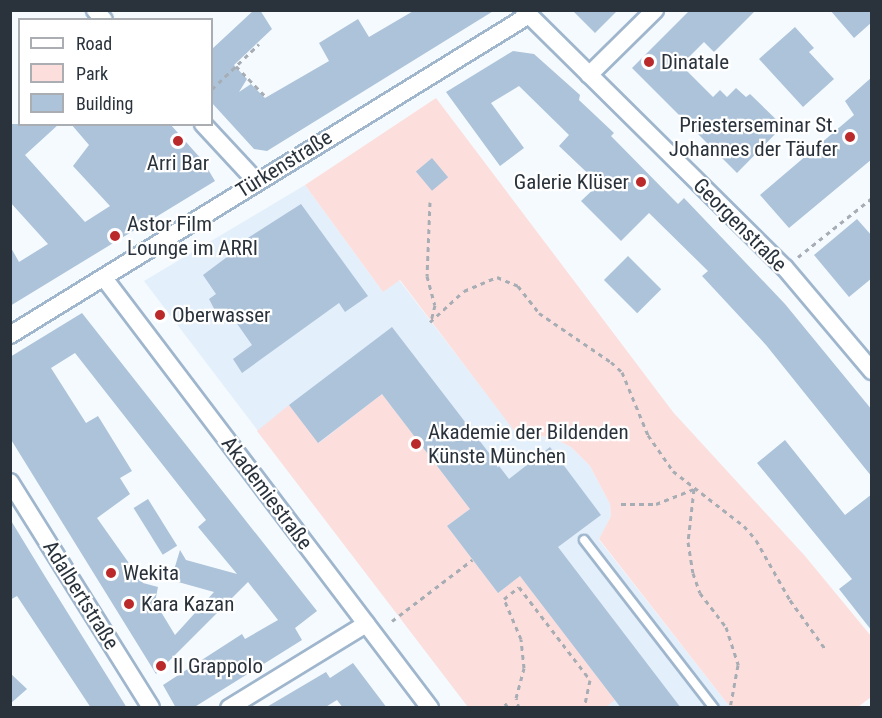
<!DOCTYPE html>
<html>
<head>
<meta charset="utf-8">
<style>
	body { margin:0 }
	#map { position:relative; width:882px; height:718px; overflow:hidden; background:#f5faff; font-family:"Roboto Condensed",sans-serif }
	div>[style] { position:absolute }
	.built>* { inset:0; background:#e3effa }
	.green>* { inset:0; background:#fcdfdc }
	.building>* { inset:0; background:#acc3da; transform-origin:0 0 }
	.path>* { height:3px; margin-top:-1.5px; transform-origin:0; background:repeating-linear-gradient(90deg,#a7adb4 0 4.5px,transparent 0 9px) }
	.roads { filter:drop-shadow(2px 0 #9fb6cd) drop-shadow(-2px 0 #9fb6cd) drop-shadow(0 2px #9fb6cd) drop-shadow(0 -2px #9fb6cd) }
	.service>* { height:8px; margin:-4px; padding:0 4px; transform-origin:4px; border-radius:4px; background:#fff }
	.minor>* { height:16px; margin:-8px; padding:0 8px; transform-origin:8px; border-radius:8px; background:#fff }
	.dots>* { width:16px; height:16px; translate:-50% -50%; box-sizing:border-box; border:3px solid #fff; border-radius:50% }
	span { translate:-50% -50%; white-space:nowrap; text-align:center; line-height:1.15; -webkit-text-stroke:4.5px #fff; paint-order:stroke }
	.poi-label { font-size:21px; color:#2a333c }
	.left { translate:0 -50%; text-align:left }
	.right { translate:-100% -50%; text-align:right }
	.street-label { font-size:21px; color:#2a333c }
	.frame { position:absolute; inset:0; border:12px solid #2a333c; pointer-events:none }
	.legend { position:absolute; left:18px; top:18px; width:195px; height:108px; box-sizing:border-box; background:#fff; border:2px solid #aaadb1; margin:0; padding:8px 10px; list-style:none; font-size:18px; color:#2a333c }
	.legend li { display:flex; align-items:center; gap:12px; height:30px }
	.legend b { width:30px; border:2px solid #aaadb1 }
</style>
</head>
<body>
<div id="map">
	<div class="built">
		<div style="clip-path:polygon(305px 185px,383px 292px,399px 280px,522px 440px,535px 435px,553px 438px,571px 447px,590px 466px,610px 504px,611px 516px,599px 540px,730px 707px,468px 707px,144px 281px)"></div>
	</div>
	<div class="green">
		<div style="clip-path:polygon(436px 98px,673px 412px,805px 556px,871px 636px,871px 697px,858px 707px,730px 707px,599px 539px,611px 516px,610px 504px,590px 466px,571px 447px,553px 438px,535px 435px,522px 441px,400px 280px,383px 292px,305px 185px)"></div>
		<div style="clip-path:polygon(382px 394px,470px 509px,447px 526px,498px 593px,520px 576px,615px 700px,606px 707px,468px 707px,257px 431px,289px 405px,319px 443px)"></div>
	</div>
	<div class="building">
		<div style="clip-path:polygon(254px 10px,260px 10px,272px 29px,234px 65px,247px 79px,239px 92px,251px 84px,265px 98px,329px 61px,319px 43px,358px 19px,369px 37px,415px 10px,495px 10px,267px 151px,254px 149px,212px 103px,212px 49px)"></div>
		<div style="clip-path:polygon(572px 10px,618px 10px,595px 33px)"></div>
		<div style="clip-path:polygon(690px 10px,756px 10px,714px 52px,704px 42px,681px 65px,713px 97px,720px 90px,727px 97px,736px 88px,746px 97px,750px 94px,783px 126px,737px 173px,632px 68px)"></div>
		<div style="clip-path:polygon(830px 10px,872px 10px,872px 22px,854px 38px)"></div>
		<div style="clip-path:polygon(795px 27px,814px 48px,809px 52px,834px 79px,803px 107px,759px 59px)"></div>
		<div style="clip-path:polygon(513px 51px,534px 54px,580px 95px,579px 100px,614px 133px,611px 136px,678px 204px,684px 198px,785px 304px,872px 410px,872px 477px,766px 345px,702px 276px,708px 271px,649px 213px,621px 241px,581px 201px,599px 184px,559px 146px,569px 135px,519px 86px,491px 103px,524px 148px,500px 166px,446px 92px)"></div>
		<div style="clip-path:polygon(872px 77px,872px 159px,789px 228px,760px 195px,854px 115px,845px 101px)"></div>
		<div style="clip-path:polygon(10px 124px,59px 124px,25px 155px,85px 222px,110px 206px,73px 166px,89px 145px,71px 124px,170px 124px,203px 161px,215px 181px,10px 306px,10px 246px,19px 262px,48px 244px,10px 202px)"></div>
		<div style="left:432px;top:158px;width:25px;height:21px;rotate:50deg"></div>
		<div style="clip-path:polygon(301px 204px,368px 296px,345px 312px,339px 303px,242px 373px,233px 359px,252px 345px,231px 315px,221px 322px,209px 299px,216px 294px,203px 275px,231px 254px,229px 250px)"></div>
		<div style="clip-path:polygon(857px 219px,872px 236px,872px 278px,849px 297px,814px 255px)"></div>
		<div style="left:628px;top:256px;width:47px;height:34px;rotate:45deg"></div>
		<div style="clip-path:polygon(evenodd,82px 313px,317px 611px,295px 628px,302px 640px,193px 708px,176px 708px,163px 685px,242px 634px,245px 639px,278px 620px,248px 582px,156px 674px,10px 438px,10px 357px,82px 313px,75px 353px,206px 520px,198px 527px,237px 574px,186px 560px,180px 550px,171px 580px,214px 592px,175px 635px,155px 602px,158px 587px,143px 583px,97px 518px,130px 494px,120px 478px,132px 471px,98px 416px,86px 423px,51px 368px,75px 353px)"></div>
		<div style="clip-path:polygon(392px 327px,509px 479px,550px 447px,601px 515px,558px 547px,681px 708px,621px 708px,520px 576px,498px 593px,447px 526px,470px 509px,382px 394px,318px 443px,289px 405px)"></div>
		<div style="clip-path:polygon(785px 440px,845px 515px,872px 494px,872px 631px,839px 589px,852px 579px,757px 463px)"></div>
		<div style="left:148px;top:499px;width:55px;height:17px;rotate:58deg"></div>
		<div style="clip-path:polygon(10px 519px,46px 578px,127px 708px,91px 708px,17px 596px,10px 600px)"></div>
		<div style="clip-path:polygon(353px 663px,387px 708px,343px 708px,337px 700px,324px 708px,265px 708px,326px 672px,330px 678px)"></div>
		<div style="clip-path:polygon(10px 673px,27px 689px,10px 704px)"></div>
	</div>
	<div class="path">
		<div style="left:236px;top:66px;width:43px;rotate:45.9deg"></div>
		<div style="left:212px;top:89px;width:65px;rotate:-43.8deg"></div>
		<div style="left:430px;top:202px;width:74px;rotate:92.3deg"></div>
		<div style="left:427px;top:276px;width:30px;rotate:75deg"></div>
		<div style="left:435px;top:305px;width:16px;rotate:104deg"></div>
		<div style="left:798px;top:257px;width:95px;rotate:-38.6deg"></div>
		<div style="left:430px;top:322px;width:46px;rotate:-42.4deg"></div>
		<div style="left:464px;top:291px;width:36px;rotate:-23deg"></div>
		<div style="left:497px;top:277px;width:23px;rotate:23deg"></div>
		<div style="left:518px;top:286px;width:34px;rotate:52deg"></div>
		<div style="left:539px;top:313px;width:87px;rotate:34.2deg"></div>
		<div style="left:611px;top:362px;width:15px;rotate:42deg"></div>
		<div style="left:622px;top:372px;width:68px;rotate:67.6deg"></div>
		<div style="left:648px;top:435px;width:44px;rotate:55.2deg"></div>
		<div style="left:673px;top:471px;width:90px;rotate:37.8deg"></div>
		<div style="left:744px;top:526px;width:18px;rotate:49deg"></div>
		<div style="left:756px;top:540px;width:69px;rotate:60.5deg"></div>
		<div style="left:790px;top:600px;width:62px;rotate:54.2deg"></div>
		<div style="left:621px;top:504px;width:35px"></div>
		<div style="left:656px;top:504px;width:41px;rotate:-21.5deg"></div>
		<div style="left:694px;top:489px;width:53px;rotate:96.5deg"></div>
		<div style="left:688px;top:542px;width:31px;rotate:81deg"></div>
		<div style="left:693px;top:573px;width:21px;rotate:71deg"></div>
		<div style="left:700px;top:593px;width:43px;rotate:52.6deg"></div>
		<div style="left:726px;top:627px;width:40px;rotate:72deg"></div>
		<div style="left:738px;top:665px;width:44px;rotate:100.5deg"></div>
		<div style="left:392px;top:621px;width:101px;rotate:-37.3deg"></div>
		<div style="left:505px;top:703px;width:6px;rotate:59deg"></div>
		<div style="left:519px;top:708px;width:10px;rotate:-107deg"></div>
		<div style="left:516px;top:698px;width:31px;rotate:-75deg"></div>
		<div style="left:524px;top:668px;width:29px;rotate:-96deg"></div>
		<div style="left:521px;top:639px;width:43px;rotate:-113deg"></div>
		<div style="left:504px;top:599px;width:19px;rotate:-39deg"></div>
		<div style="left:519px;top:587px;width:117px;rotate:52.6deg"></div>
		<div style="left:590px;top:680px;width:29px;rotate:102deg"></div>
	</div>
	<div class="roads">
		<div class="service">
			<div style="left:584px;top:540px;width:212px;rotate:52.3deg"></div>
		</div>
		<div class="minor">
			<div style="left:95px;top:10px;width:13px;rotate:48deg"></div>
			<div style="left:524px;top:10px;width:367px;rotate:44.7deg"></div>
			<div style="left:785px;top:268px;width:135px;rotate:49.8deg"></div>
			<div style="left:589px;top:75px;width:93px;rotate:-44.6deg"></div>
			<div style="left:203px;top:124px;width:78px;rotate:47.1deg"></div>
			<div style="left:104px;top:278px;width:540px;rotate:52.83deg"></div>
			<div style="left:10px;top:335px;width:610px;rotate:-31.66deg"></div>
			<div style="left:10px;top:482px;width:266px;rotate:58deg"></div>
			<div style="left:229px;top:708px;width:161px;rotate:-31.5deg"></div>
		</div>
	</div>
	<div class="dots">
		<div style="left:649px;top:62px;background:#ba2a2a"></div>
		<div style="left:850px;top:137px;background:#ba2a2a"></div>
		<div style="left:178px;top:141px;background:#ba2a2a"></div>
		<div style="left:641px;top:182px;background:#ba2a2a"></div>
		<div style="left:115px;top:236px;background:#ba2a2a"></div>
		<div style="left:160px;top:315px;background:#ba2a2a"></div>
		<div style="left:416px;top:444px;background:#ba2a2a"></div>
		<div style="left:111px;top:573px;background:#ba2a2a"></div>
		<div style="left:129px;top:604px;background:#ba2a2a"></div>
		<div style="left:161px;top:666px;background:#ba2a2a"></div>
	</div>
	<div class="poi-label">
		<span class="left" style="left:661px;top:62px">Dinatale</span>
		<span class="right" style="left:838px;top:137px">Priesterseminar St.<br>Johannes der Täufer</span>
		<span style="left:178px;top:163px">Arri Bar</span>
		<span class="right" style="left:629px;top:182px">Galerie Klüser</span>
		<span class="left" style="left:127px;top:236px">Astor Film<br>Lounge im ARRI</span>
		<span class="left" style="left:172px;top:315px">Oberwasser</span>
		<span class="left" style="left:428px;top:444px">Akademie der Bildenden<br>Künste München</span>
		<span class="left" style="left:123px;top:573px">Wekita</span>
		<span class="left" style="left:141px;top:604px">Kara Kazan</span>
		<span class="left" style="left:173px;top:666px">Il Grappolo</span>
	</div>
	<div class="street-label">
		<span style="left:284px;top:164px;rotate:-32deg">Türkenstraße</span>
		<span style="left:740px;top:225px;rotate:45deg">Georgenstraße</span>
		<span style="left:267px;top:493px;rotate:53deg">Akademiestraße</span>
		<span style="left:81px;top:595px;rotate:58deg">Adalbertstraße</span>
	</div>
	<div class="frame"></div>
	<ul class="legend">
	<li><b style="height:8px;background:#fff"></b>Road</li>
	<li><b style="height:16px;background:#fcdfdc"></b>Park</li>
	<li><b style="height:16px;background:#acc3da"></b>Building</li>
	</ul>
</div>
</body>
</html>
